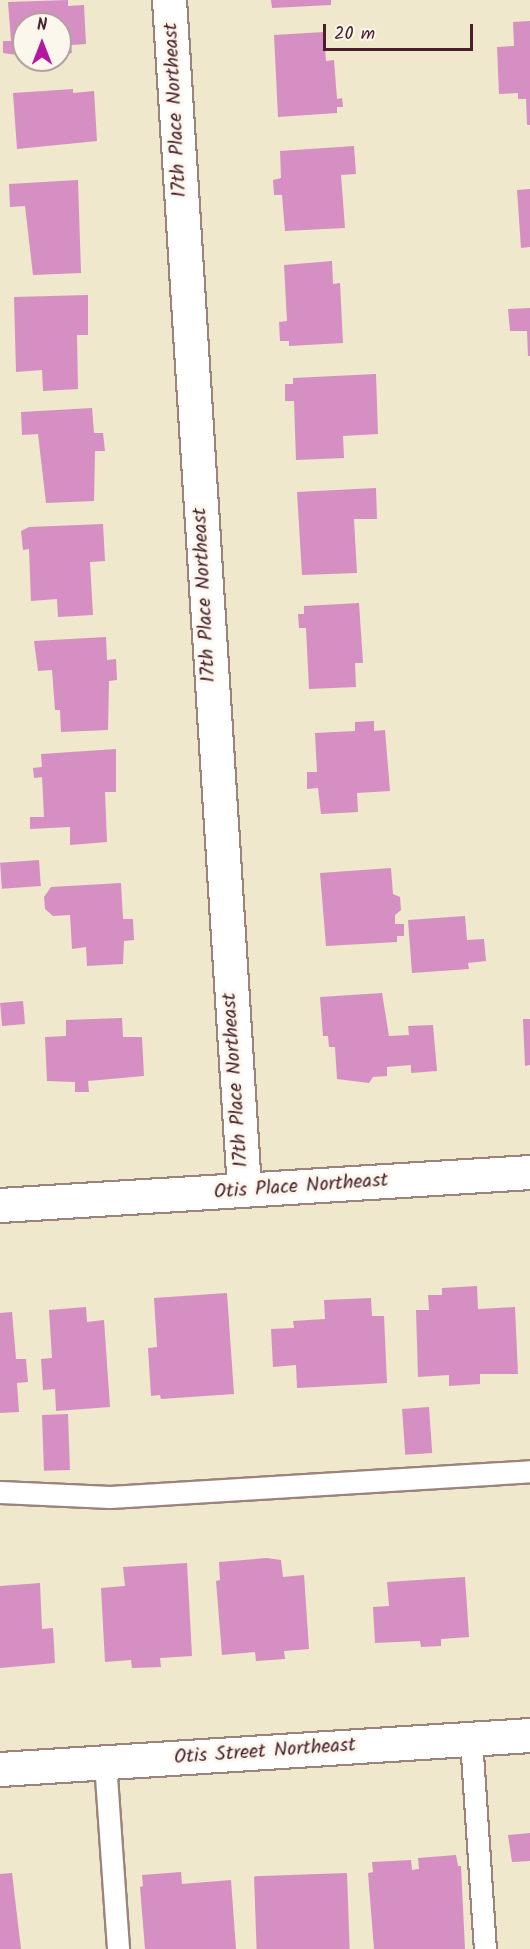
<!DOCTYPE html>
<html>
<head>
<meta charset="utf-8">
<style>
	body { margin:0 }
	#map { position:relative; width:530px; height:1949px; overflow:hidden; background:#efe8cc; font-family:Kalam,sans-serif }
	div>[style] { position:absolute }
	.building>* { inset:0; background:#d58fc2; transform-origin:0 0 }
	.roads { filter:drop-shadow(2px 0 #9c847c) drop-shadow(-2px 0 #9c847c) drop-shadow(0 2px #9c847c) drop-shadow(0 -2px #9c847c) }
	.lane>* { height:21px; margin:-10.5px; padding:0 10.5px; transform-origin:10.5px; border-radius:10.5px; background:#fff }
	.street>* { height:33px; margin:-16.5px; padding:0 16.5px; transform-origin:16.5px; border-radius:16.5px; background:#fff }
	span { translate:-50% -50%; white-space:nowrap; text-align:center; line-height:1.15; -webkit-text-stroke:6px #fbf7ec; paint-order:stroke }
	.street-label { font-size:20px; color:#4a1f2b }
	.north { position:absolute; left:12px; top:12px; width:60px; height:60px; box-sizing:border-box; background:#fbf7ec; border:2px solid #b4a19f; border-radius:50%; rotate:0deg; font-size:16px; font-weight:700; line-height:24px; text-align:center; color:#4a1f2b }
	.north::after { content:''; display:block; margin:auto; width:21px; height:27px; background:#b5179e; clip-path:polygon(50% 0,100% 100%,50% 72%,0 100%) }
	.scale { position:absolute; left:323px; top:24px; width:150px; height:27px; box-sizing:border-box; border:3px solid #4a1f2b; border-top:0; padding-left:8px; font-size:18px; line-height:21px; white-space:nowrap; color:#4a1f2b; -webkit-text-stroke:4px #fbf7ec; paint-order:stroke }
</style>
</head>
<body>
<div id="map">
	<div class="building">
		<div style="clip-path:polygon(68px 0,68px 6px,84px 5px,86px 44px,71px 45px,72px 53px,60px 54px,60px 24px,24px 24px,24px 56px,3px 53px,3px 41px,11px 41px,8px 2px)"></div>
		<div style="clip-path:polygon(271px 0,331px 0,331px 5px,272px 8px)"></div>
		<div style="clip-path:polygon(530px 21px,530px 125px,527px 125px,526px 99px,518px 99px,518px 93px,499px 94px,497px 47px,514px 46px,513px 22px)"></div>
		<div style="clip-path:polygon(324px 32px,326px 61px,334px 60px,337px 99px,342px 98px,343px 107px,337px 107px,337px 113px,278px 117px,274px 35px)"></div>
		<div style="clip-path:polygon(73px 89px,73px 93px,94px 91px,97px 141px,17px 149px,13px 93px)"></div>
		<div style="clip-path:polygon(354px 146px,356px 174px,341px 175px,345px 228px,285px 231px,282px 195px,274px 195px,273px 180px,281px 178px,280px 151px)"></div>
		<div style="clip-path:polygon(78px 180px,81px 273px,33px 275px,25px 206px,10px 207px,9px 184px)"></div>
		<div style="clip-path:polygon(530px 189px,530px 247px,521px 248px,517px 190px)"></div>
		<div style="clip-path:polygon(332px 261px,333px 284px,340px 283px,343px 343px,289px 346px,289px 341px,280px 341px,279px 322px,287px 321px,284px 265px)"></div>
		<div style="clip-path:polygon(88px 295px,88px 335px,77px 335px,78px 389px,43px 391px,42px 370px,16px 372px,14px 297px)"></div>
		<div style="clip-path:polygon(530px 308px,530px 356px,528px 356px,527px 331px,510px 331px,508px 309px)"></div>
		<div style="clip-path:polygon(376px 374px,378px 434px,343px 436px,344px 458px,296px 460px,294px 401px,285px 401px,285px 384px,293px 384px,293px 378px)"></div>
		<div style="clip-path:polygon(92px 408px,94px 433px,103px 433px,105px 451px,95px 451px,94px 501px,46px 503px,38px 434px,22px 435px,21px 412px)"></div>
		<div style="clip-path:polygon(376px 488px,377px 519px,354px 519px,357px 573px,302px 575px,297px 492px)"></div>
		<div style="clip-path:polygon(103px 524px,105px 561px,90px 562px,93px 615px,58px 617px,57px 599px,31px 601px,29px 549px,23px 550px,21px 531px,29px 527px)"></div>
		<div style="clip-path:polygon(359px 603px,363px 663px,355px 663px,356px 687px,309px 689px,306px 628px,299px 628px,298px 614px,304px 614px,304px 606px)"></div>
		<div style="clip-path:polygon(106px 637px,107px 660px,116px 659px,117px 680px,109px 681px,108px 730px,61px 732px,60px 710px,55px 710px,52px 670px,38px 671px,34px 641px)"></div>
		<div style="clip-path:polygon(374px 721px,374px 731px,385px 730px,390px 791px,357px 793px,358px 812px,321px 814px,318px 788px,307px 789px,307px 772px,317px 772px,315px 733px,355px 731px,355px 722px)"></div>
		<div style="clip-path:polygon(116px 749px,116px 792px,105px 792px,107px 842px,70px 845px,70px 827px,30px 829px,30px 817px,44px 817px,42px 777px,34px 778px,33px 768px,42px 767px,41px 754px)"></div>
		<div style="left:39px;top:860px;width:26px;height:39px;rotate:86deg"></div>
		<div style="clip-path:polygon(391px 868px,393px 894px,400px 897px,401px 910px,395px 915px,395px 924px,404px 924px,404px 936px,397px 936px,397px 942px,326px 946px,320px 873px)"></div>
		<div style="clip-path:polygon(121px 883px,123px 919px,133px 919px,134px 940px,124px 941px,123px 964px,87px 966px,86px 947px,72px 949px,70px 915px,53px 916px,45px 909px,44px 897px,51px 887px)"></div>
		<div style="clip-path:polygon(465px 916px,467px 940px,484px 939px,486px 961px,468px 963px,469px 969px,412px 973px,408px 920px)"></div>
		<div style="clip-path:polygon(382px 993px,389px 1036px,409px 1035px,408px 1026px,433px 1025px,437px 1071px,411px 1073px,411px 1065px,387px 1067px,387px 1076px,373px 1077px,369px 1083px,337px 1079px,335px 1047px,329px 1047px,328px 1036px,323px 1036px,320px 997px)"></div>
		<div style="left:23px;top:1001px;width:23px;height:23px;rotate:85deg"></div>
		<div style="clip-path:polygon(122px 1018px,123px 1037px,142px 1037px,144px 1076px,88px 1081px,89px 1092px,75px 1092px,75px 1082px,47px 1081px,45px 1037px,66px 1036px,66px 1020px)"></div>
		<div style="clip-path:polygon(523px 1019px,530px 1019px,530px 1065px,525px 1066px)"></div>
		<div style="clip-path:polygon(477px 1286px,478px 1309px,515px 1307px,518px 1374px,480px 1374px,480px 1384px,449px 1386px,449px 1375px,418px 1377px,416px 1310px,429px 1310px,428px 1295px,442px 1295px,442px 1288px)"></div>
		<div style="clip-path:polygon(227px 1293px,234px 1394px,161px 1399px,160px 1395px,151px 1396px,148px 1348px,157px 1347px,154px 1298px)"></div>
		<div style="clip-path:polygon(371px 1298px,372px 1316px,384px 1316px,387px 1383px,297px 1388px,296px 1365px,273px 1367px,271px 1329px,294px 1328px,293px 1321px,325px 1319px,324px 1300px)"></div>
		<div style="clip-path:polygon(86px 1307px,87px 1322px,104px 1320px,110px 1407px,56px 1411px,55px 1389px,43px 1390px,41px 1359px,52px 1358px,49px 1310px)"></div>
		<div style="clip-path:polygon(12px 1312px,16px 1359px,26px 1359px,28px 1382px,17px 1383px,19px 1412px,0 1413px,0 1313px)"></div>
		<div style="left:429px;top:1407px;width:46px;height:27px;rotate:86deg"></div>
		<div style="left:68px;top:1414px;width:56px;height:26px;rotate:88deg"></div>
		<div style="clip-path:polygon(267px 1558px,281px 1560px,283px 1577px,304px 1575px,309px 1649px,284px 1651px,285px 1659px,256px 1661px,255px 1652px,222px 1655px,216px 1581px,220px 1580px,219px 1562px)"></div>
		<div style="clip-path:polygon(187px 1563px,192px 1656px,160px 1658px,161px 1667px,132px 1668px,131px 1660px,105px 1662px,101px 1588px,125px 1586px,123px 1567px)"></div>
		<div style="clip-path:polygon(465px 1577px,469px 1637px,441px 1639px,441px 1646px,421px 1647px,420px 1641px,375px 1643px,373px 1607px,389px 1606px,387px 1582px)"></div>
		<div style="clip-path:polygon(40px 1583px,42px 1629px,53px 1628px,55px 1663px,0 1668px,0 1586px)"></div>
		<div style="clip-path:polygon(530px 1833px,530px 1861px,512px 1862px,508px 1835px)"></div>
		<div style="clip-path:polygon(456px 1855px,458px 1866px,461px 1866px,465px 1949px,374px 1949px,368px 1873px,373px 1872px,372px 1862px,411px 1860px,412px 1870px,419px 1869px,418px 1858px)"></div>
		<div style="clip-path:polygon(181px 1872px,182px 1884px,231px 1880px,236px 1949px,145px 1949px,140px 1887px,143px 1886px,142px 1875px)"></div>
		<div style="clip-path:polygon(12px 1873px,21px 1949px,0 1949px,0 1874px)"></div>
		<div style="left:347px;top:1873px;width:76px;height:93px;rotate:88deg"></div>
	</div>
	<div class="roads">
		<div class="lane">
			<div style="left:0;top:1492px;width:110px;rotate:2.6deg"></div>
			<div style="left:110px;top:1497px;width:421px;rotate:-3.5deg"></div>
			<div style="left:471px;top:1739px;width:210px;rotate:86.2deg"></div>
			<div style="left:105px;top:1762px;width:187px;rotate:86deg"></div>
		</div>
		<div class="street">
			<div style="left:169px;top:0;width:1192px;rotate:86.39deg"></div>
			<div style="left:0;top:1205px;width:531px;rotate:-3.56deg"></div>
			<div style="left:0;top:1769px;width:531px;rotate:-3.67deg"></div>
		</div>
	</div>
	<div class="street-label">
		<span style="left:176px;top:110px;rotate:-93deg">17th Place Northeast</span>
		<span style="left:205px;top:595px;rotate:-93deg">17th Place Northeast</span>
		<span style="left:236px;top:1080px;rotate:-94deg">17th Place Northeast</span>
		<span style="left:301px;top:1187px;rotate:-4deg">Otis Place Northeast</span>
		<span style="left:265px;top:1752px;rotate:-4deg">Otis Street Northeast</span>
	</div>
	<div class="north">N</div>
	<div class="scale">20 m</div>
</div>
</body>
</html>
